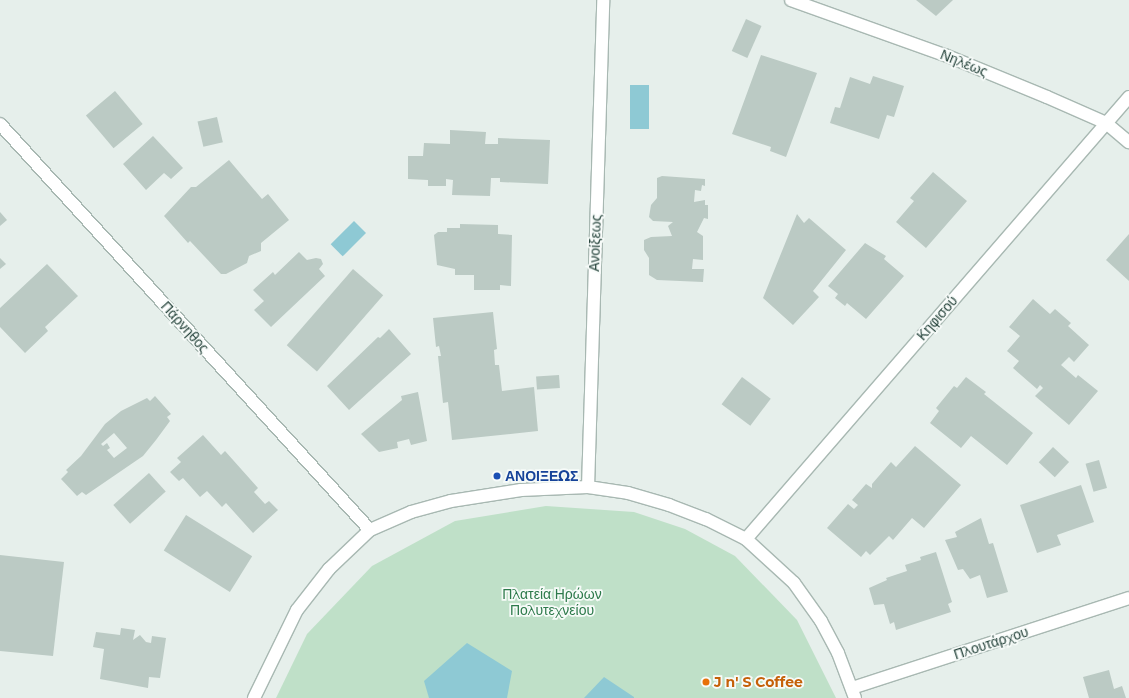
<!DOCTYPE html>
<html>
<head>
<meta charset="utf-8">
<style>
	body { margin:0 }
	#map { position:relative; width:1129px; height:698px; overflow:hidden; background:#e6efeb; font-family:Montserrat,sans-serif }
	div>[style] { position:absolute }
	.green>* { inset:0; background:#bfe0c8 }
	.water>* { inset:0; background:#8ec9d4; transform-origin:0 0 }
	.building>* { inset:0; background:#bbcac4; transform-origin:0 0 }
	.roads { filter:drop-shadow(1px 0 #a8b8b2) drop-shadow(-1px 0 #a8b8b2) drop-shadow(0 1px #a8b8b2) drop-shadow(0 -1px #a8b8b2) }
	.street>* { height:12px; margin:-6px; padding:0 6px; transform-origin:6px; border-radius:6px; background:#fff }
	.secondary>* { height:12px; margin:-6px; padding:0 6px; transform-origin:6px; border-radius:6px; background:#fff }
	.dots>* { width:11px; height:11px; translate:-50% -50%; box-sizing:border-box; border:2px solid #f7fbf9; border-radius:50% }
	span { translate:-50% -50%; white-space:nowrap; text-align:center; line-height:1.15; -webkit-text-stroke:3.5px #f7fbf9; paint-order:stroke }
	.street-label { font-size:14px; color:#24423a }
	.transit-label { font-size:14px; color:#164399; font-weight:700 }
	.left { translate:0 -50%; text-align:left }
	.park-label { font-size:14px; color:#2d7a4b }
	.food-label { font-size:14px; color:#c56008; font-weight:700 }
</style>
</head>
<body>
<div id="map">
	<div class="green">
		<div style="clip-path:polygon(546px 506px,634px 512px,685px 529px,735px 556px,797px 620px,836px 698px,276px 698px,307px 634px,372px 566px,455px 521px)"></div>
	</div>
	<div class="water">
		<div style="left:630px;top:85px;width:19px;height:44px"></div>
		<div style="left:354px;top:221px;width:17px;height:33px;rotate:45deg"></div>
		<div style="clip-path:polygon(467px 643px,512px 671px,507px 698px,429px 698px,424px 681px)"></div>
		<div style="clip-path:polygon(604px 677px,634px 697px,634px 698px,584px 698px)"></div>
	</div>
	<div class="building">
		<div style="clip-path:polygon(916px 0,953px 0,936px 16px)"></div>
		<div style="left:746px;top:19px;width:17px;height:35px;rotate:24deg"></div>
		<div style="clip-path:polygon(761px 55px,817px 73px,786px 157px,770px 151px,771px 147px,732px 134px)"></div>
		<div style="clip-path:polygon(873px 76px,904px 86px,894px 117px,887px 115px,879px 139px,830px 123px,835px 107px,840px 108px,850px 77px,870px 84px)"></div>
		<div style="left:115px;top:91px;width:43px;height:38px;rotate:50deg"></div>
		<div style="left:217px;top:117px;width:26px;height:20px;rotate:77deg"></div>
		<div style="clip-path:polygon(450px 130px,486px 132px,485px 144px,498px 144px,498px 138px,550px 140px,548px 184px,500px 182px,500px 178px,491px 178px,490px 196px,452px 195px,453px 180px,446px 179px,446px 186px,428px 186px,428px 180px,408px 179px,408px 156px,423px 156px,424px 143px,450px 144px)"></div>
		<div style="clip-path:polygon(153px 136px,183px 168px,171px 179px,164px 173px,146px 190px,123px 164px)"></div>
		<div style="clip-path:polygon(229px 160px,262px 199px,268px 194px,289px 220px,261px 243px,261px 251px,249px 256px,247px 263px,226px 274px,221px 274px,190px 241px,188px 243px,164px 216px,191px 187px,196px 187px)"></div>
		<div style="clip-path:polygon(933px 172px,967px 201px,926px 248px,896px 222px,914px 201px,910px 198px)"></div>
		<div style="clip-path:polygon(662px 176px,705px 179px,705px 186px,702px 185px,701px 191px,695px 190px,694px 202px,705px 200px,705px 205px,708px 205px,708px 219px,704px 218px,697px 232px,703px 236px,703px 260px,693px 259px,692px 269px,704px 269px,703px 282px,657px 280px,649px 275px,649px 258px,644px 250px,644px 240px,651px 237px,672px 236px,668px 226px,673px 222px,653px 221px,649px 217px,651px 205px,657px 198px,657px 178px)"></div>
		<div style="clip-path:polygon(0 212px,7px 220px,0 226px)"></div>
		<div style="clip-path:polygon(797px 214px,804px 223px,809px 218px,846px 250px,813px 291px,819px 297px,793px 325px,763px 298px)"></div>
		<div style="clip-path:polygon(460px 224px,498px 225px,498px 234px,512px 235px,511px 286px,500px 285px,500px 290px,474px 290px,474px 275px,455px 275px,455px 269px,437px 265px,434px 235px,438px 232px,447px 232px,447px 228px,460px 228px)"></div>
		<div style="clip-path:polygon(1129px 234px,1129px 281px,1106px 260px)"></div>
		<div style="clip-path:polygon(865px 243px,886px 256px,884px 259px,904px 276px,866px 319px,847px 303px,845px 306px,835px 298px,838px 294px,828px 286px)"></div>
		<div style="clip-path:polygon(299px 252px,307px 260px,316px 258px,321px 259px,323px 264px,319px 269px,325px 276px,271px 327px,254px 310px,264px 301px,253px 290px,273px 272px,275px 275px)"></div>
		<div style="clip-path:polygon(0 258px,6px 264px,0 269px)"></div>
		<div style="clip-path:polygon(47px 264px,78px 296px,45px 327px,48px 331px,25px 353px,0 327px,0 308px)"></div>
		<div style="left:353px;top:269px;width:40px;height:101px;rotate:41deg"></div>
		<div style="clip-path:polygon(1033px 299px,1050px 314px,1055px 309px,1071px 323px,1068px 326px,1089px 345px,1074px 362px,1069px 357px,1061px 365px,1076px 378px,1078px 375px,1098px 391px,1069px 425px,1035px 396px,1043px 388px,1040px 385px,1037px 389px,1013px 368px,1019px 361px,1007px 351px,1020px 336px,1009px 327px)"></div>
		<div style="clip-path:polygon(493px 312px,497px 349px,494px 350px,495px 365px,499px 365px,502px 391px,534px 387px,538px 431px,452px 440px,448px 402px,443px 403px,438px 356px,441px 356px,439px 346px,436px 347px,433px 318px)"></div>
		<div style="clip-path:polygon(389px 329px,411px 354px,349px 410px,327px 386px,378px 337px,380px 338px)"></div>
		<div style="left:559px;top:375px;width:13px;height:23px;rotate:86deg"></div>
		<div style="left:742px;top:377px;width:36px;height:34px;rotate:37deg"></div>
		<div style="clip-path:polygon(966px 377px,986px 392px,984px 394px,1033px 433px,1007px 465px,971px 436px,961px 448px,930px 423px,939px 411px,936px 408px,954px 386px,957px 388px)"></div>
		<div style="clip-path:polygon(418px 392px,427px 441px,411px 445px,409px 439px,397px 442px,398px 448px,379px 452px,361px 434px,402px 400px,401px 396px)"></div>
		<div style="clip-path:polygon(evenodd,155px 396px,171px 414px,167px 417px,170px 421px,156px 440px,143px 456px,86px 495px,82px 492px,77px 496px,61px 479px,68px 472px,66px 470px,81px 456px,105px 424px,121px 411px,147px 398px,150px 401px,155px 396px,114px 433px,127px 448px,114px 458px,107px 450px,110px 448px,107px 443px,103px 446px,101px 444px,114px 433px)"></div>
		<div style="clip-path:polygon(203px 435px,221px 455px,225px 451px,258px 488px,254px 492px,265px 504px,269px 501px,278px 510px,253px 533px,226px 503px,222px 507px,207px 491px,200px 497px,183px 478px,179px 481px,170px 472px,181px 462px,177px 458px)"></div>
		<div style="clip-path:polygon(915px 446px,961px 485px,924px 528px,912px 518px,893px 540px,889px 536px,870px 555px,866px 551px,861px 557px,827px 528px,848px 504px,854px 509px,858px 505px,852px 500px,866px 484px,872px 488px,872px 484px,891px 462px,896px 467px)"></div>
		<div style="left:1053px;top:447px;width:22px;height:21px;rotate:43deg"></div>
		<div style="left:1099px;top:460px;width:29px;height:14px;rotate:74deg"></div>
		<div style="left:149px;top:473px;width:25px;height:48px;rotate:48deg"></div>
		<div style="clip-path:polygon(1081px 485px,1094px 522px,1057px 535px,1061px 545px,1037px 553px,1020px 505px)"></div>
		<div style="left:186px;top:515px;width:78px;height:42px;rotate:32deg"></div>
		<div style="clip-path:polygon(981px 518px,989px 544px,993px 543px,1008px 592px,987px 598px,980px 575px,970px 579px,963px 569px,958px 570px,945px 540px,957px 537px,955px 532px)"></div>
		<div style="clip-path:polygon(936px 552px,952px 602px,948px 604px,951px 612px,896px 630px,894px 622px,890px 624px,884px 604px,874px 605px,869px 588px,887px 580px,886px 578px,907px 571px,905px 565px,921px 560px,920px 557px)"></div>
		<div style="clip-path:polygon(0 555px,64px 562px,53px 656px,0 651px)"></div>
		<div style="clip-path:polygon(121px 628px,135px 630px,133px 640px,140px 635px,146px 642px,151px 643px,152px 636px,166px 638px,160px 678px,149px 677px,148px 688px,100px 679px,104px 649px,93px 647px,96px 632px,120px 635px)"></div>
		<div style="clip-path:polygon(1109px 670px,1114px 689px,1122px 686px,1126px 698px,1089px 698px,1083px 677px)"></div>
	</div>
	<div class="roads">
		<div class="street">
			<div style="left:791px;top:0;width:164px;rotate:19.7deg"></div>
			<div style="left:945px;top:55px;width:110px;rotate:22.4deg"></div>
			<div style="left:1047px;top:97px;width:64px;rotate:23.8deg"></div>
			<div style="left:1106px;top:123px;width:30px;rotate:40deg"></div>
			<div style="left:0;top:124px;width:549px;rotate:47.66deg"></div>
			<div style="left:588px;top:487px;width:487px;rotate:-88.2deg"></div>
			<div style="left:746px;top:539px;width:585px;rotate:-49.09deg"></div>
		</div>
		<div class="secondary">
			<div style="left:852px;top:688px;width:291px;rotate:-18deg"></div>
			<div style="left:254px;top:698px;width:98px;rotate:-64deg"></div>
			<div style="left:297px;top:610px;width:52px;rotate:-52deg"></div>
			<div style="left:329px;top:569px;width:57px;rotate:-43.6deg"></div>
			<div style="left:370px;top:530px;width:45px;rotate:-23.7deg"></div>
			<div style="left:411px;top:512px;width:41px;rotate:-15.4deg"></div>
			<div style="left:451px;top:501px;width:71px;rotate:-8.9deg"></div>
			<div style="left:521px;top:490px;width:67px;rotate:-2.6deg"></div>
			<div style="left:588px;top:487px;width:40px;rotate:8.5deg"></div>
			<div style="left:628px;top:493px;width:43px;rotate:16.3deg"></div>
			<div style="left:669px;top:505px;width:40px;rotate:21deg"></div>
			<div style="left:706px;top:519px;width:45px;rotate:26.6deg"></div>
			<div style="left:746px;top:539px;width:65px;rotate:42.5deg"></div>
			<div style="left:794px;top:583px;width:47px;rotate:54.6deg"></div>
			<div style="left:821px;top:621px;width:36px;rotate:62deg"></div>
			<div style="left:838px;top:653px;width:48px;rotate:69.3deg"></div>
		</div>
	</div>
	<div class="dots">
		<div style="left:497px;top:476px;background:#1a4fb4"></div>
		<div style="left:706px;top:682px;background:#e8710a"></div>
	</div>
	<div class="street-label">
		<span style="left:964px;top:63px;rotate:22deg">Νηλέως</span>
		<span style="left:595px;top:243px;rotate:-88deg">Ανοίξεως</span>
		<span style="left:937px;top:318px;rotate:-49deg">Κηφισού</span>
		<span style="left:185px;top:327px;rotate:48deg">Πάρνηθος</span>
		<span style="left:991px;top:643px;rotate:-18deg">Πλουτάρχου</span>
	</div>
	<div class="transit-label">
		<span class="left" style="left:505px;top:476px">ΑΝΟΙΞΕΩΣ</span>
	</div>
	<div class="park-label">
		<span style="left:552px;top:602px">Πλατεία Ηρώων<br>Πολυτεχνείου</span>
	</div>
	<div class="food-label">
		<span class="left" style="left:714px;top:682px">J n' S Coffee</span>
	</div>
</div>
</body>
</html>
